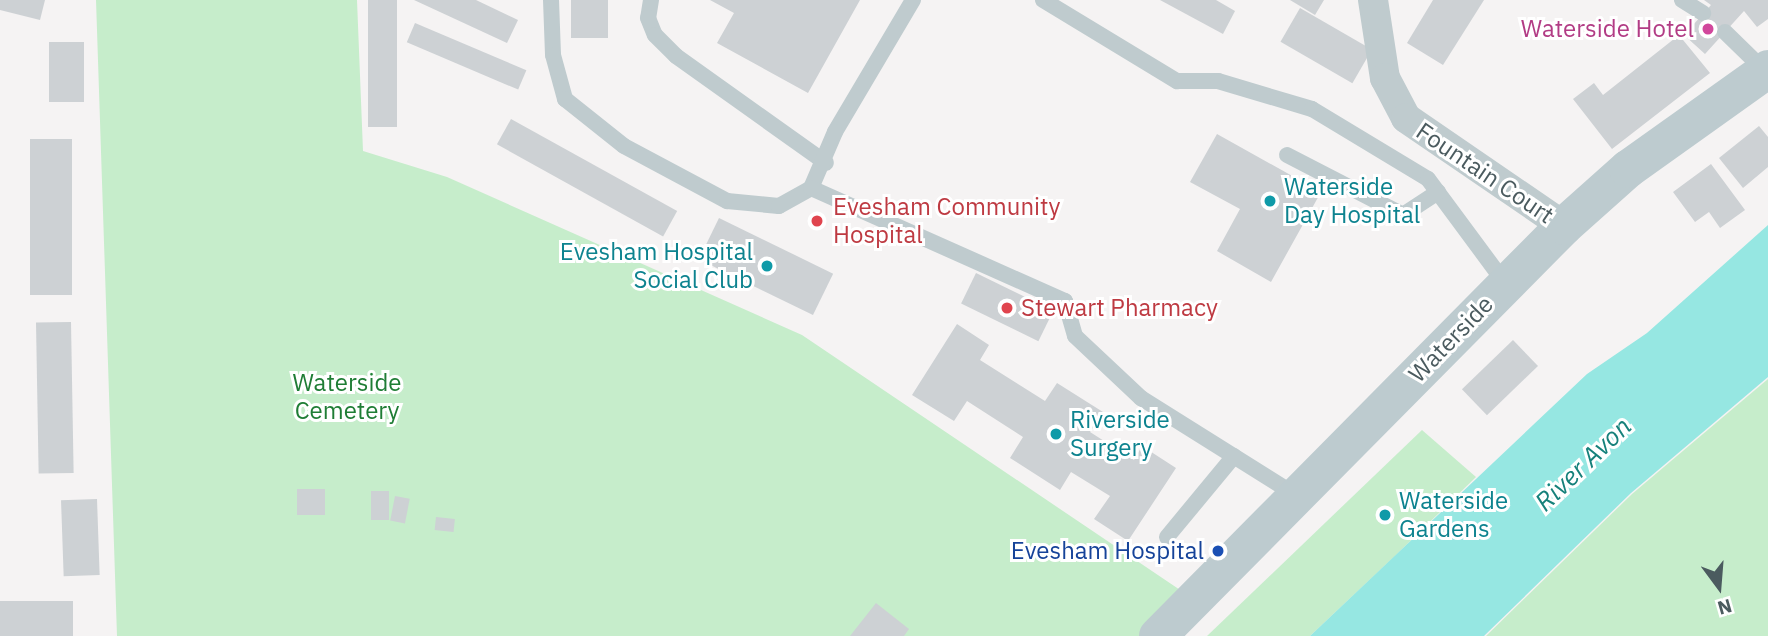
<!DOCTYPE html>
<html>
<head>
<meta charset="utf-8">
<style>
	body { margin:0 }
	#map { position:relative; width:1768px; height:636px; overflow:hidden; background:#f5f3f3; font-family:"IBM Plex Sans",sans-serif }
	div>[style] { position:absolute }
	.green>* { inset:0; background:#c6edcb }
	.water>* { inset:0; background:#96e7e2 }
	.building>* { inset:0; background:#cdd1d4; transform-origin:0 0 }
	.lane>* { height:16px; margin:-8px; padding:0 8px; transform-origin:8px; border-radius:8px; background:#bfcbce }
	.street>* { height:30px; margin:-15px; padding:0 15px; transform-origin:15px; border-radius:15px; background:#bfcbce }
	.secondary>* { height:38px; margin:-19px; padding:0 19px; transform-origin:19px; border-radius:19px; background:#bdcbcf }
	.dots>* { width:19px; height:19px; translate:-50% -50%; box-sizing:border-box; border:4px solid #fff; border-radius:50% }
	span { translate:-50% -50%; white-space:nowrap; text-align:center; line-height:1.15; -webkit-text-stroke:6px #fff; paint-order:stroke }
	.hotel-label { font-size:24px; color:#b23c85 }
	.right { translate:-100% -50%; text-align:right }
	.street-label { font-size:24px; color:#4b5b5f }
	.culture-label { font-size:24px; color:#0d838f }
	.left { translate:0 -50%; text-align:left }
	.health-label { font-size:24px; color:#be3a42 }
	.park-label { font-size:24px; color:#1f7d35 }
	.transit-label { font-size:24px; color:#164399 }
	.water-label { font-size:26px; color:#16817b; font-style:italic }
	.north { position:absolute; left:1684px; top:552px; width:70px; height:70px; -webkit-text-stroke:5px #fff; paint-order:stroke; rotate:164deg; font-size:19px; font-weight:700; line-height:28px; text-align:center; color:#4b5b5f }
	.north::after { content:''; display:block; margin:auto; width:24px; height:32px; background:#4b5b5f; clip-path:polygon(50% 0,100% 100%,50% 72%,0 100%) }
</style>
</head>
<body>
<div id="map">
	<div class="green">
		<div style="clip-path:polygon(96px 0,357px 0,363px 151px,447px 177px,802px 335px,1192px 598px,1158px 636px,117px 636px)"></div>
		<div style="clip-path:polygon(1768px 379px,1768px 636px,1486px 636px,1632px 494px)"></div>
		<div style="clip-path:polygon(1422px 430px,1476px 477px,1397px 554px,1310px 636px,1207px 636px)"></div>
	</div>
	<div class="water">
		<div style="clip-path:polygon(1768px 225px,1768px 377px,1631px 493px,1484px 636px,1310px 636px,1587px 374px,1647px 333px)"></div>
	</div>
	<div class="building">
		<div style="clip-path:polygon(0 0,45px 0,40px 20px,0 10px)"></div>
		<div style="left:368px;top:0;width:29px;height:127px"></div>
		<div style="clip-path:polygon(414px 0,476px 0,518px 20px,507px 43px)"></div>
		<div style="left:571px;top:0;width:37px;height:38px"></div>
		<div style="clip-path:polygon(710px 0,860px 0,808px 93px,717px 43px,734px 13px)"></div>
		<div style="clip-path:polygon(1160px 0,1216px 0,1235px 11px,1223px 34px)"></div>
		<div style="clip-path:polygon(1290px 0,1324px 0,1315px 15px)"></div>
		<div style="clip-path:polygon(1433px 0,1484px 0,1443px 65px,1407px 43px)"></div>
		<div style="clip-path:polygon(1704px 0,1768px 0,1768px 19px,1757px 27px,1744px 11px,1705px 54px,1684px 35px,1711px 5px)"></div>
		<div style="left:1300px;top:8px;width:83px;height:39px;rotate:30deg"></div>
		<div style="left:415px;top:23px;width:121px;height:21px;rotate:23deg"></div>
		<div style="clip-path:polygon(1679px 35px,1710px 73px,1612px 149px,1573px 99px,1594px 83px,1603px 95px)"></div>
		<div style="left:49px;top:42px;width:35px;height:60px"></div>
		<div style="left:511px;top:119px;width:190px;height:29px;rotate:29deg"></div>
		<div style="clip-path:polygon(1759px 126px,1768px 137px,1768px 167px,1743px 188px,1719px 158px)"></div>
		<div style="clip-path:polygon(1217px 134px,1321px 192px,1271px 282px,1217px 251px,1240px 209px,1190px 182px)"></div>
		<div style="left:30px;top:139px;width:42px;height:156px"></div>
		<div style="clip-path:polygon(1711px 164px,1745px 210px,1720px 228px,1709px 212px,1695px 222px,1673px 192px)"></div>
		<div style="left:719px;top:218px;width:127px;height:46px;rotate:26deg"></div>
		<div style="left:976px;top:273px;width:86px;height:34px;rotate:26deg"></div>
		<div style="left:71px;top:322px;width:151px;height:35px;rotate:89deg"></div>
		<div style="clip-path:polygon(957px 324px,989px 345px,980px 360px,1045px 401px,1057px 383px,1103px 412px,1090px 432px,1134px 460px,1142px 446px,1176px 468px,1128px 541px,1094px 519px,1110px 496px,1071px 472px,1060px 490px,1010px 458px,1023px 437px,967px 401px,954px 421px,912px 395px)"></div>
		<div style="left:1513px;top:340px;width:36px;height:71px;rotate:46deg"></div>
		<div style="left:297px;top:489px;width:28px;height:26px"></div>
		<div style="left:371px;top:491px;width:18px;height:29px"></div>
		<div style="left:395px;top:496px;width:15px;height:25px;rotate:11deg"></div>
		<div style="left:97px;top:499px;width:76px;height:36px;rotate:88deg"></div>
		<div style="left:436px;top:517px;width:19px;height:13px;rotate:6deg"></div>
		<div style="left:0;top:601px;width:73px;height:35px"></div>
		<div style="clip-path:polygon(876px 603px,909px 629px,904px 636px,850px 636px)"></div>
	</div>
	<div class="lane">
		<div style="left:551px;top:0;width:55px;rotate:87.9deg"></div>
		<div style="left:553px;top:55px;width:46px;rotate:74.7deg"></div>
		<div style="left:565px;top:99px;width:75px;rotate:38.5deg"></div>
		<div style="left:624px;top:146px;width:117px;rotate:28.1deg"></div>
		<div style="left:727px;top:201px;width:52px;rotate:5.5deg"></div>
		<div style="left:779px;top:206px;width:37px;rotate:-29deg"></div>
		<div style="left:651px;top:0;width:18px;rotate:99deg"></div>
		<div style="left:648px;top:18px;width:18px;rotate:68deg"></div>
		<div style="left:655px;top:35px;width:30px;rotate:45deg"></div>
		<div style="left:676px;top:56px;width:184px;rotate:35.5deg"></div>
		<div style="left:913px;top:0;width:153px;rotate:120.6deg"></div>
		<div style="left:835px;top:132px;width:61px;rotate:113.2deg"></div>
		<div style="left:811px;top:188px;width:278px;rotate:24deg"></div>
		<div style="left:1065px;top:301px;width:36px;rotate:74deg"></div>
		<div style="left:1075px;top:336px;width:91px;rotate:43.2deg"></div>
		<div style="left:1141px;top:398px;width:184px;rotate:32.1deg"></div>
		<div style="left:1043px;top:0;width:157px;rotate:31.2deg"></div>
		<div style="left:1177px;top:81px;width:41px"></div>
		<div style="left:1218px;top:81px;width:98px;rotate:16.6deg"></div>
		<div style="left:1312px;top:109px;width:135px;rotate:31.1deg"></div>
		<div style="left:1428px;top:179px;width:129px;rotate:53.5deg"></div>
		<div style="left:1682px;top:0;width:25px;rotate:32deg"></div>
		<div style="left:1725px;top:32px;width:56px;rotate:44.3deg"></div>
		<div style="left:1287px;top:155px;width:131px;rotate:27.3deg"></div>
		<div style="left:1403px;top:215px;width:42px;rotate:-33.3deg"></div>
		<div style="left:1167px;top:537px;width:105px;rotate:-50.4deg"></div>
	</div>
	<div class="street">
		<div style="left:1373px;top:0;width:79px;rotate:81.3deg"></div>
		<div style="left:1385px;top:78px;width:45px;rotate:62.3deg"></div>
		<div style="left:1406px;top:118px;width:191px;rotate:34.4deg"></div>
	</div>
	<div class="secondary">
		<div style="left:1158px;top:636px;width:577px;rotate:-45.28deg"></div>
		<div style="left:1564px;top:226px;width:86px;rotate:-41.7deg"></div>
		<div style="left:1628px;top:169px;width:172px;rotate:-35.5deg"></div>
	</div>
	<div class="dots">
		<div style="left:1708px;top:29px;background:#d1479c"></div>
		<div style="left:1270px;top:201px;background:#0f9aa8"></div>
		<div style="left:817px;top:221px;background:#e0444e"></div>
		<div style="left:767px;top:266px;background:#0f9aa8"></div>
		<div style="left:1007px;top:308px;background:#e0444e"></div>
		<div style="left:1056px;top:434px;background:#0f9aa8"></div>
		<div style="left:1385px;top:515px;background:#0f9aa8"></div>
		<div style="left:1218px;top:551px;background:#1a4fb4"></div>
	</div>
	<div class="hotel-label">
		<span class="right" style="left:1694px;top:29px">Waterside Hotel</span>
	</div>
	<div class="street-label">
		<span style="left:1485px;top:173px;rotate:34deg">Fountain Court</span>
		<span style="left:1451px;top:339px;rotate:-46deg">Waterside</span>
	</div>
	<div class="culture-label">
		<span class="left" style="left:1284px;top:201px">Waterside<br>Day Hospital</span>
		<span class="right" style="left:753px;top:266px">Evesham Hospital<br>Social Club</span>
		<span class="left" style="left:1070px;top:434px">Riverside<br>Surgery</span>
		<span class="left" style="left:1399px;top:515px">Waterside<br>Gardens</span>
	</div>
	<div class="health-label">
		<span class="left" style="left:833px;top:221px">Evesham Community<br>Hospital</span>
		<span class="left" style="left:1021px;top:308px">Stewart Pharmacy</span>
	</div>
	<div class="park-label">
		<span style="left:347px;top:397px">Waterside<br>Cemetery</span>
	</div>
	<div class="transit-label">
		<span class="right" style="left:1204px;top:551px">Evesham Hospital</span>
	</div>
	<div class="water-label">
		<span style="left:1583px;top:464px;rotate:-44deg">River Avon</span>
	</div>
	<div class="north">N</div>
</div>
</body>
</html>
